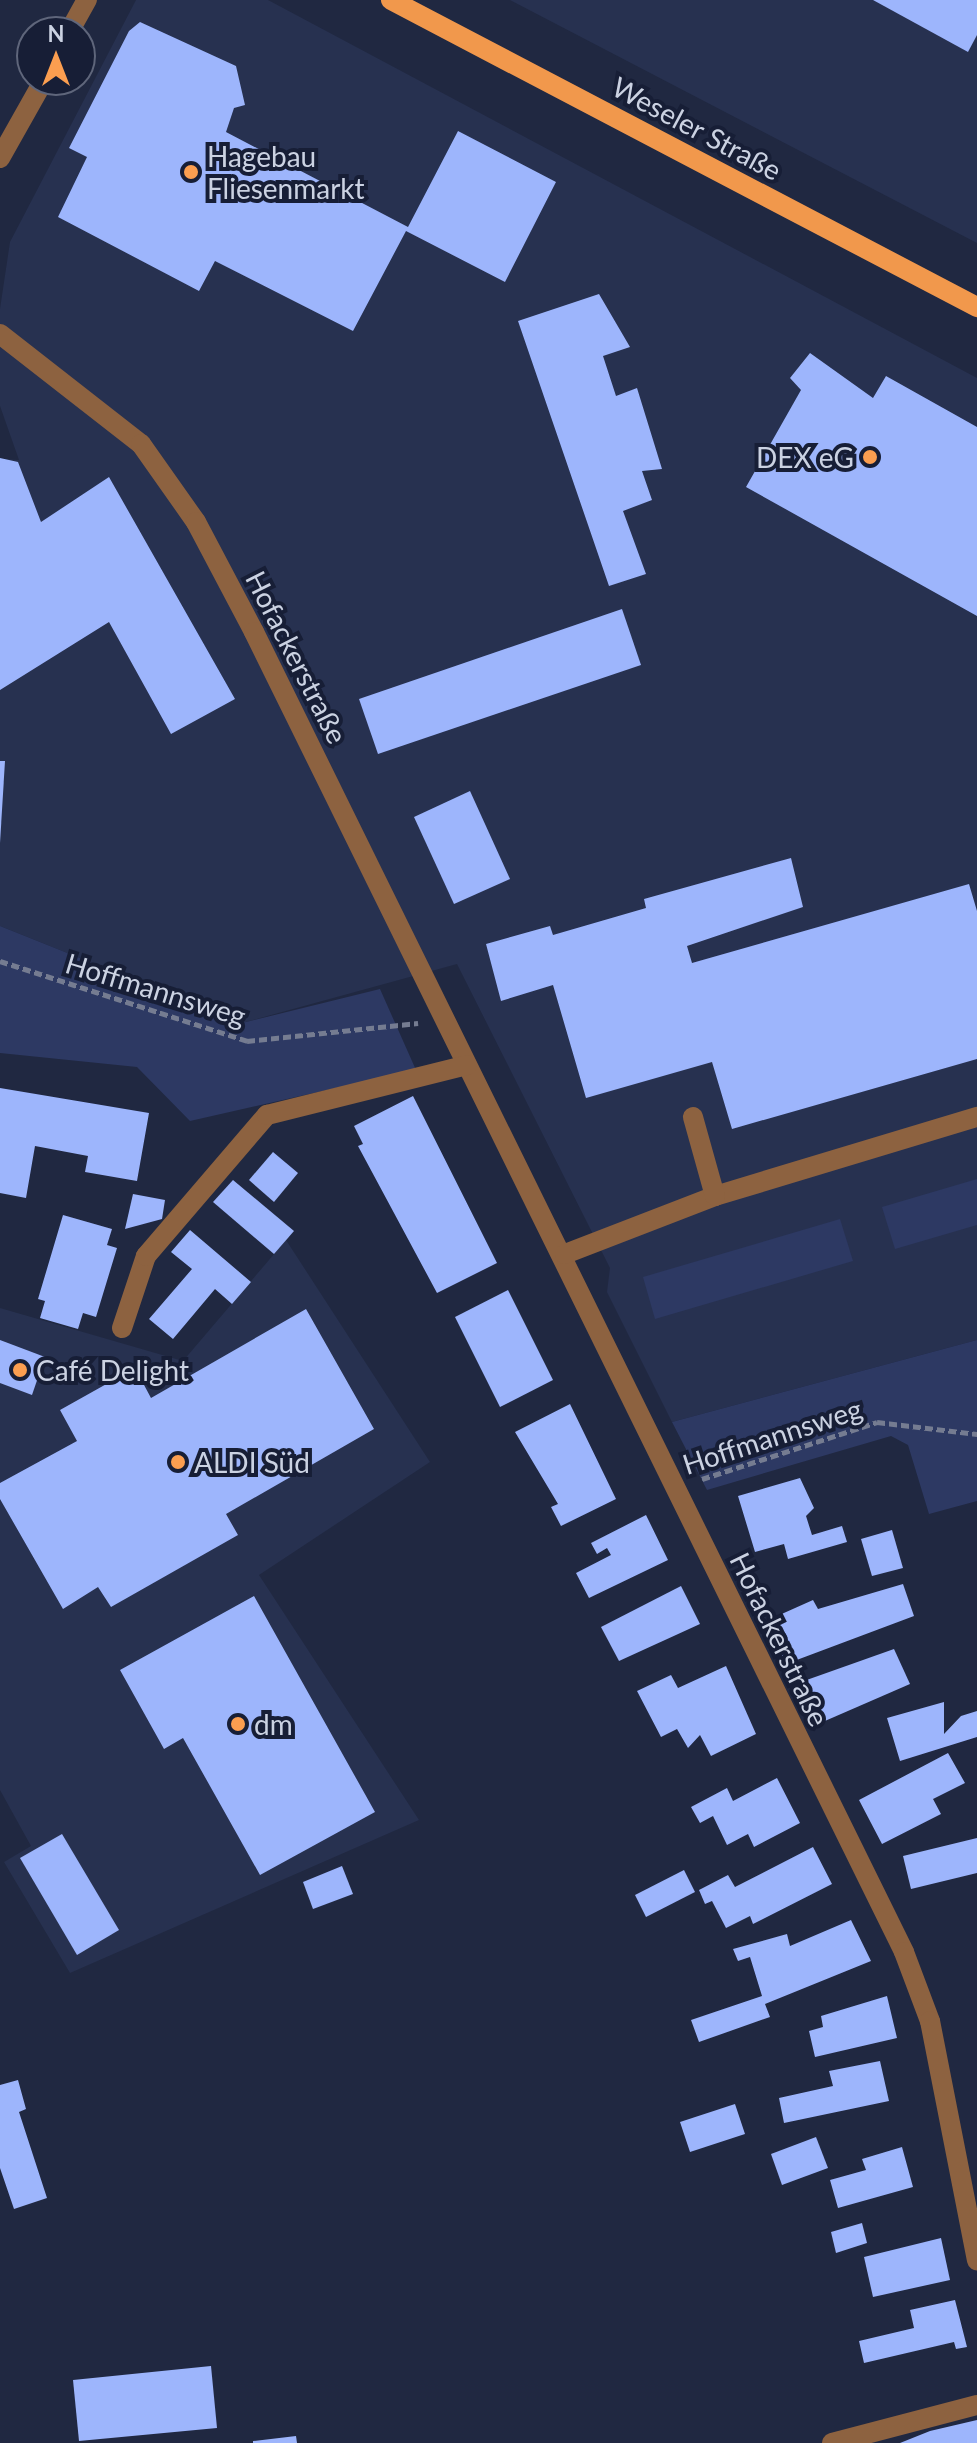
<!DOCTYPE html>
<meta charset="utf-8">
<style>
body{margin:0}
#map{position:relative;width:977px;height:2443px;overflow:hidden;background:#202841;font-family:Lato,sans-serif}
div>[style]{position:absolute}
.built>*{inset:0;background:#273150}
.green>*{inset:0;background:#2d3963}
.building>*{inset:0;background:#9db5fc}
.path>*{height:5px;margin-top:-2.5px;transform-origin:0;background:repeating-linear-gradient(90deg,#757c91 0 8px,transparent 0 12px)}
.minor>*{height:20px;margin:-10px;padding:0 10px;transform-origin:10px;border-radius:10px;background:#8d6240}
.major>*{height:20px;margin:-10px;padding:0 10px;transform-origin:10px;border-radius:10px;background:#f1984c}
.dots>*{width:22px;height:22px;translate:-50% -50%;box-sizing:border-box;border:4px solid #171e36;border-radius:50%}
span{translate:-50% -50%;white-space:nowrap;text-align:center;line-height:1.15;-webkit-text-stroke:8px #171e36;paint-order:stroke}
.street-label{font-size:28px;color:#cbd2e2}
.poi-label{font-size:28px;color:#cbd2e2}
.left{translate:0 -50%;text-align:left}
.right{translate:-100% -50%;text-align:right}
.north{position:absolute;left:16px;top:16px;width:80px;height:80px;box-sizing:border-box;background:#171e36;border:2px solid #5f667b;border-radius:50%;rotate:0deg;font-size:22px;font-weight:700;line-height:32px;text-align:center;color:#cbd2e2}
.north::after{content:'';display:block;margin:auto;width:28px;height:36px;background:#fb9e50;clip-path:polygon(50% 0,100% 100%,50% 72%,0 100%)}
</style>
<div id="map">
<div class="built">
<i style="clip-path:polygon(136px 0,268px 0,977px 378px,977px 1340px,672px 1422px,607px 1292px,610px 1268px,457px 964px,242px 1023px,0 926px,0 459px,19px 460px,0 406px,0 309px,10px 242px)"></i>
<i style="clip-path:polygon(510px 0,977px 0,977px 243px)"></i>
<i style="clip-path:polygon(286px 1240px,430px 1462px,259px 1575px,419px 1820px,70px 1973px,4px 1862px,31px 1846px,0 1790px,0 1308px,183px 1361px)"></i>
</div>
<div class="green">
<i style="clip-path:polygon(0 926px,242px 1023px,380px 989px,416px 1070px,190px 1121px,137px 1067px,0 1053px)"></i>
<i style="clip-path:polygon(977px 1179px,977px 1225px,895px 1249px,882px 1207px)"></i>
<i style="clip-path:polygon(840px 1219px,853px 1261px,655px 1319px,643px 1277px)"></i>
<i style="clip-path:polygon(977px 1340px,977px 1501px,929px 1514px,908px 1445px,891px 1436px,707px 1490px,672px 1422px)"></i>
</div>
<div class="building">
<i style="clip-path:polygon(873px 0,977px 0,977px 35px,968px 52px)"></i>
<i style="clip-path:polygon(140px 22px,236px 66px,245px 105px,234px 108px,226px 132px,408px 227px,458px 131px,556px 182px,505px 282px,406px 231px,353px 331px,215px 261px,199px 291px,58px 217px,87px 157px,69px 148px,129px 31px)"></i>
<i style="clip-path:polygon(599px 294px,630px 347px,603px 356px,616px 396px,637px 388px,662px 469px,642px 471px,652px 500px,623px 511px,646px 574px,609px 586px,518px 321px)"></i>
<i style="clip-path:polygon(810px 353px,873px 398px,886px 376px,977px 427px,977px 616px,746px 487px,801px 390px,790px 378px)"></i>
<i style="clip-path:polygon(0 458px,18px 462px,41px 522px,109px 477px,235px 699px,171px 734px,109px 622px,0 690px)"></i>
<i style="clip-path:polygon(622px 609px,641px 665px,378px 754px,359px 699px)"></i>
<i style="clip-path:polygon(0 761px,5px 761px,0 843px)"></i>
<i style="clip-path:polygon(470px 791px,510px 879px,454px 904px,414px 817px)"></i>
<i style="clip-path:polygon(791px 858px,803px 907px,687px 946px,692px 963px,969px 884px,977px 911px,977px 1059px,732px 1129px,712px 1062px,586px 1098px,553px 985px,501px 1001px,486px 944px,550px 926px,553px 935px,646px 908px,644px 899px)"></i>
<i style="clip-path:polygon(0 1088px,149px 1113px,137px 1181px,85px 1172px,88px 1156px,35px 1146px,26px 1198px,0 1193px)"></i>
<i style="clip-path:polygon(413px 1096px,497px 1263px,437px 1293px,358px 1146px,363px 1144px,354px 1126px)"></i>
<i style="clip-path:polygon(273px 1152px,298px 1173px,274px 1202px,249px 1180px)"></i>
<i style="clip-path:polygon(233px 1180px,294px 1231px,274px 1254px,213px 1202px)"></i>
<i style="clip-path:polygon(133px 1194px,165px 1200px,162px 1219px,125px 1229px)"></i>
<i style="clip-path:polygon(63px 1215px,112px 1229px,107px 1245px,117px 1248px,96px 1317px,83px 1313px,78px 1329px,40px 1318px,45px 1301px,38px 1299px)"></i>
<i style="clip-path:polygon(190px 1230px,251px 1282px,232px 1304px,215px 1289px,173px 1339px,149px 1319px,192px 1269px,171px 1252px)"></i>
<i style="clip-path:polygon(508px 1290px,553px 1380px,500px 1407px,455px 1317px)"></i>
<i style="clip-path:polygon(306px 1309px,374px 1429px,226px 1514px,238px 1535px,111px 1607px,98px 1587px,63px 1609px,0 1499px,0 1483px,77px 1441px,60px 1410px,135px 1368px,151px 1398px)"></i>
<i style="clip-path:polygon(0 1340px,45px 1357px,32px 1395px,0 1383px)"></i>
<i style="clip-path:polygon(570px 1404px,616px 1499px,561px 1526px,551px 1507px,558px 1504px,515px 1432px)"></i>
<i style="clip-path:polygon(800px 1478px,814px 1508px,806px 1516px,812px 1535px,842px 1526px,847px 1542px,788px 1559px,784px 1544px,755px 1552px,738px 1496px)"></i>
<i style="clip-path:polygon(646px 1515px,668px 1560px,589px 1598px,576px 1573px,611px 1555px,607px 1548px,597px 1554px,591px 1543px)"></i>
<i style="clip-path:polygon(892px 1530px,903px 1568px,872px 1576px,861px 1539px)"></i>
<i style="clip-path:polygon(903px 1584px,914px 1616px,786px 1664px,766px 1621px,813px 1600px,818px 1609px)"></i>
<i style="clip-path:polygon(681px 1586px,700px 1624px,619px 1661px,601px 1627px)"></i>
<i style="clip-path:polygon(254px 1596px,375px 1812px,260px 1875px,183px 1738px,164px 1749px,120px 1670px)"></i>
<i style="clip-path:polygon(894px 1649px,910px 1684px,818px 1724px,801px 1682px)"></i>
<i style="clip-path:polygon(726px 1666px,756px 1734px,711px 1756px,700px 1735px,688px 1748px,677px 1729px,661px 1737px,637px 1691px,671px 1675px,678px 1688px)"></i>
<i style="clip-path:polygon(944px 1702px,944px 1734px,961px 1716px,977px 1711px,977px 1737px,900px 1761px,887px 1718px)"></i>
<i style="clip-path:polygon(948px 1753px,965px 1783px,933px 1799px,941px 1814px,882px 1844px,859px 1800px)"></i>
<i style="clip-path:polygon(777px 1778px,800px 1823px,754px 1847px,748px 1834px,727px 1845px,713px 1816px,700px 1823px,691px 1807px,727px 1788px,733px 1801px)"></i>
<i style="clip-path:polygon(62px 1834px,119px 1930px,77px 1955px,20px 1858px)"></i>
<i style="clip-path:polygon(977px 1838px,977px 1873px,911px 1889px,903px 1856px)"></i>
<i style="clip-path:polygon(813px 1847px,832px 1884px,753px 1924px,750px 1916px,726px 1928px,712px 1901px,705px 1904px,699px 1890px,728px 1875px,735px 1887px)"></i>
<i style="clip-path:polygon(342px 1866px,353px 1894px,313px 1909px,303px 1882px)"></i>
<i style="clip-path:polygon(684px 1870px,695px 1892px,646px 1917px,635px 1895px)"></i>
<i style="clip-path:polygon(851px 1920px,871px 1961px,765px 2004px,770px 2017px,699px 2042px,691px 2020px,762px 1996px,750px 1957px,738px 1961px,733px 1949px,787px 1934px,790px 1946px)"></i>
<i style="clip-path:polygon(887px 1996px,897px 2038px,815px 2057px,809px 2031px,823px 2027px,821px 2016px)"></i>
<i style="clip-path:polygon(880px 2061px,889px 2101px,784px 2123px,779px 2098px,833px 2086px,829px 2071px)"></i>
<i style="clip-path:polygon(18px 2080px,26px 2109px,19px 2112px,47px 2198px,14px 2209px,0 2168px,0 2085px)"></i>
<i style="clip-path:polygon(735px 2104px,745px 2134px,690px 2152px,680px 2122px)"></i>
<i style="clip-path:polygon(816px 2137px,828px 2168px,782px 2185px,771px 2154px)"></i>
<i style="clip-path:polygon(902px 2147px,913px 2187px,838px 2208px,830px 2180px,866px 2170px,862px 2159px)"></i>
<i style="clip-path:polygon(862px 2223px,867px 2243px,836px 2253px,831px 2232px)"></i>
<i style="clip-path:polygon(941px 2238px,950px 2280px,873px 2297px,864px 2257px)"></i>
<i style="clip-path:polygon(955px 2300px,967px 2347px,956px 2349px,954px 2342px,864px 2363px,859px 2341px,914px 2328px,910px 2310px)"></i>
<i style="clip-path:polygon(211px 2366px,217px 2428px,79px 2441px,73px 2380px)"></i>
<i style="clip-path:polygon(977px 2420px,977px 2443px,900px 2443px,930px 2431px)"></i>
<i style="clip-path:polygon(296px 2436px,297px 2443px,253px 2443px,253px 2441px)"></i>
</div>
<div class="path">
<i style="left:0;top:961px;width:260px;rotate:17.9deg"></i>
<i style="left:247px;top:1041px;width:172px;rotate:-6deg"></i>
<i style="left:702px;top:1479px;width:184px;rotate:-18deg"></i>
<i style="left:877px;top:1422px;width:101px;rotate:6.8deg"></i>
</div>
<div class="minor">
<i style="left:69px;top:32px;width:37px;rotate:-61deg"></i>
<i style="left:0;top:158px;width:90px;rotate:-60.6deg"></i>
<i style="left:0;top:334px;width:179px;rotate:38deg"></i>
<i style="left:141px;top:444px;width:95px;rotate:54.8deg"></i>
<i style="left:196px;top:522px;width:124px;rotate:62.2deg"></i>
<i style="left:254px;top:632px;width:1471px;rotate:63.78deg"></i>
<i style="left:904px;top:1952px;width:74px;rotate:69.4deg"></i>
<i style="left:930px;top:2021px;width:244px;rotate:78.9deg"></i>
<i style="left:715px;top:1196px;width:274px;rotate:-16.8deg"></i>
<i style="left:565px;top:1254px;width:161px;rotate:-21.1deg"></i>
<i style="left:715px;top:1196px;width:82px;rotate:-105.6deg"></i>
<i style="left:122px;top:1328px;width:76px;rotate:-71.6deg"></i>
<i style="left:146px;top:1256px;width:186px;rotate:-49.4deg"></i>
<i style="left:267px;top:1115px;width:206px;rotate:-14deg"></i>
<i style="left:832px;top:2443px;width:150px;rotate:-14.7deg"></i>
</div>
<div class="major">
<i style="left:391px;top:0;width:662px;rotate:27.65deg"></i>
</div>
<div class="dots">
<i style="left:191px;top:172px;background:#fb9e50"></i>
<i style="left:870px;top:457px;background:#fb9e50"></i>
<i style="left:20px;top:1370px;background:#fb9e50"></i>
<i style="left:178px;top:1462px;background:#fb9e50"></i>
<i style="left:238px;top:1724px;background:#fb9e50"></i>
</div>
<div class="street-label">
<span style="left:697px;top:128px;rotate:28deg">Weseler Straße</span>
<span style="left:297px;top:657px;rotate:63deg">Hofackerstraße</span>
<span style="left:156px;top:989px;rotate:17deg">Hoffmannsweg</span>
<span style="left:772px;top:1436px;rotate:-18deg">Hoffmannsweg</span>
<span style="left:780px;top:1639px;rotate:64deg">Hofackerstraße</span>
</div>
<div class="poi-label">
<span class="left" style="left:207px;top:172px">Hagebau<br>Fliesenmarkt</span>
<span class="right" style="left:854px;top:457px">DEX eG</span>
<span class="left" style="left:36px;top:1370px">Café Delight</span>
<span class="left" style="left:194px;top:1462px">ALDI Süd</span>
<span class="left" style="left:254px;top:1724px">dm</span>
</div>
<div class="north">N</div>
</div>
